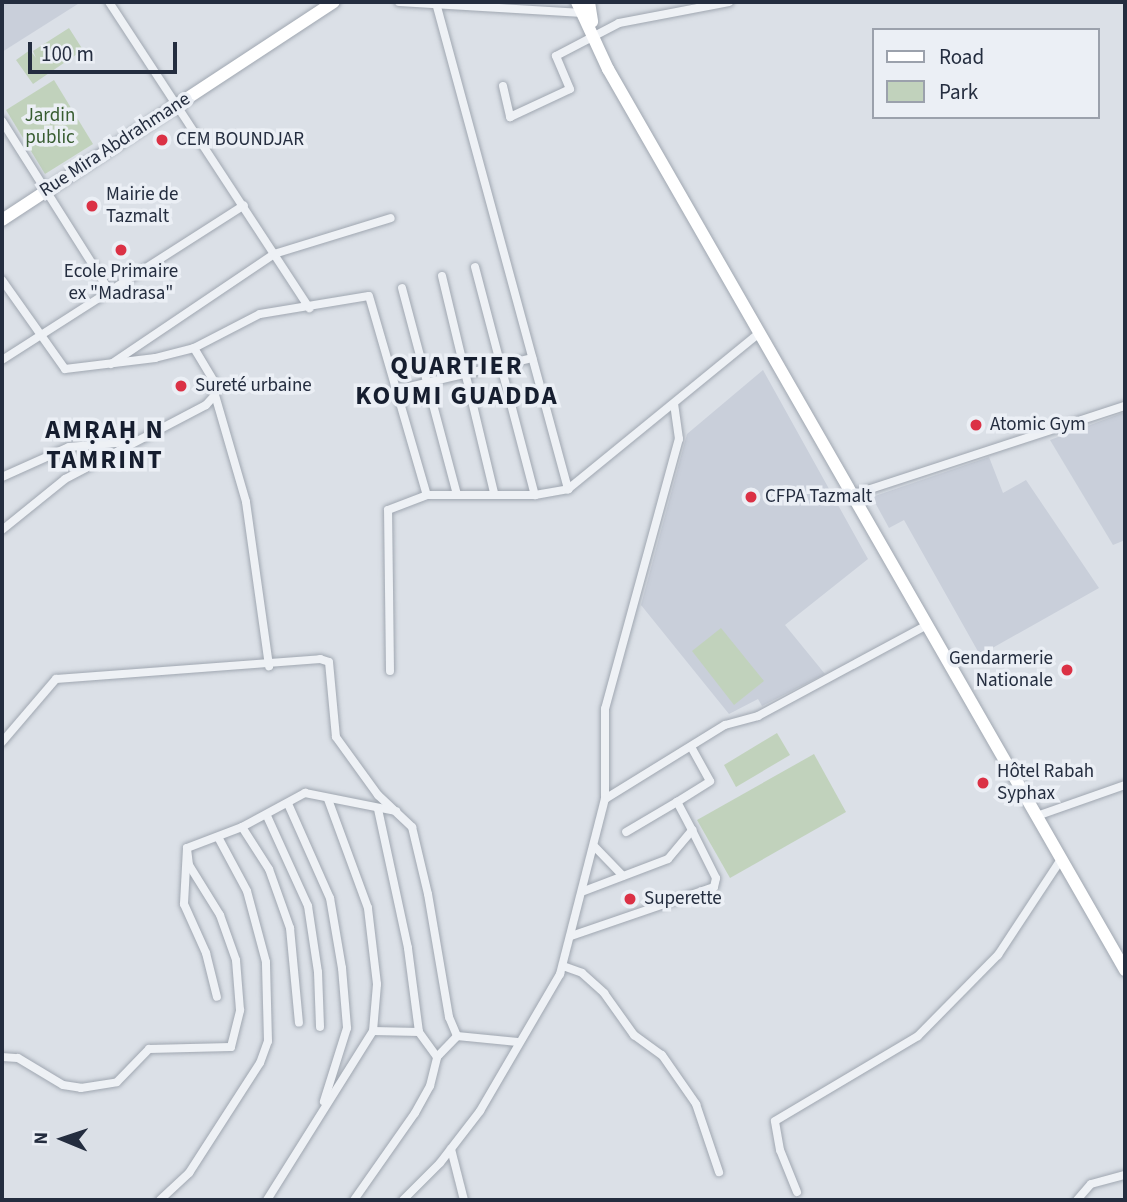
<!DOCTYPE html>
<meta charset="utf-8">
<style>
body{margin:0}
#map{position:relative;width:1127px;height:1202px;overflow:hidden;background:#dbe0e7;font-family:"Source Sans 3",sans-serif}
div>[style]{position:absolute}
.built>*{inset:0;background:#c9cfda}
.green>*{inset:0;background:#c1d2bc}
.roads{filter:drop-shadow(0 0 2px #a0a7b1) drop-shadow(0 0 2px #a0a7b1)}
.minor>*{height:8px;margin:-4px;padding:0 4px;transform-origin:4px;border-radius:4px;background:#eef1f5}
.secondary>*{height:12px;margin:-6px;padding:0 6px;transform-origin:6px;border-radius:6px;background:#fff}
.primary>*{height:12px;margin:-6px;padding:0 6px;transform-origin:6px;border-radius:6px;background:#fff}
.dots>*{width:19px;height:19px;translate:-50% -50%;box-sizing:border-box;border:4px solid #ebeff5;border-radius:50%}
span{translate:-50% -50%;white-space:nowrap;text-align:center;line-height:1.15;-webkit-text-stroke:7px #ebeff5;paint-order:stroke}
.park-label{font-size:19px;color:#375c30}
.poi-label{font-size:19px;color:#242d3f}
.left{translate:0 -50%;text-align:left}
.right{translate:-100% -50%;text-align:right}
.street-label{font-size:19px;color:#242d3f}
.district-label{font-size:26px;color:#161e2f;font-weight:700;letter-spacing:2px}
.frame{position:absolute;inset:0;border:4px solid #242d3f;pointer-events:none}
.legend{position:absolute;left:872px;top:28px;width:228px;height:91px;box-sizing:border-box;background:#ebeff5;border:2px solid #9ba1ac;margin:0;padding:9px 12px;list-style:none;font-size:21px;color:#242d3f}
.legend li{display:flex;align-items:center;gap:14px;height:35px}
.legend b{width:35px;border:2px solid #9ba1ac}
.north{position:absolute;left:28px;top:1104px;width:70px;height:70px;-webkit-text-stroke:5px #ebeff5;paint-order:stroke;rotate:272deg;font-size:19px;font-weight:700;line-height:28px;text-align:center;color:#242d3f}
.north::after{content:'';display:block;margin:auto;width:24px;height:32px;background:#242d3f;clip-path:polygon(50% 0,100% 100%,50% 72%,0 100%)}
.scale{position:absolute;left:28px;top:42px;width:149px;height:32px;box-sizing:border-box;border:4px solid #242d3f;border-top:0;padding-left:9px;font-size:21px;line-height:24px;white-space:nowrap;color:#242d3f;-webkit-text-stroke:5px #ebeff5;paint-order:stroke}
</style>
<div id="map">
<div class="built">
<i style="clip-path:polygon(2px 2px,81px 2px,2px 52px)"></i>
<i style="clip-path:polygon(763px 370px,868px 559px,785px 625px,825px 674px,762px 706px,758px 699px,729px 714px,641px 605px,687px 434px)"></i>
<i style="clip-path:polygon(1125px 412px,1125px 540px,1113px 545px,1050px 440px)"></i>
<i style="clip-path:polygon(989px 457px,1003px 493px,1026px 480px,1099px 588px,980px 655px,904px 520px,889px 528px,872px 497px)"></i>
</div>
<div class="green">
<i style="clip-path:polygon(69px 28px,83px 50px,33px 84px,16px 60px,30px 50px,36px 58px,33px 51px)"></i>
<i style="clip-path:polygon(54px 80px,93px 144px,45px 174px,6px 110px)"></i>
<i style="clip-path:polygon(721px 628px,764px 681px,734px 705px,692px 651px)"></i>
<i style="clip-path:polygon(777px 733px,790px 755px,736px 787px,724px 765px)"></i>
<i style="clip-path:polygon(814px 754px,846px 812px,730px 878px,697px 820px)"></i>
</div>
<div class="roads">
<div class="minor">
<i style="left:109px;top:2px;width:366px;rotate:56.8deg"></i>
<i style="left:399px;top:2px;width:184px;rotate:3.4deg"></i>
<i style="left:436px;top:3px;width:504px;rotate:74.8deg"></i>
<i style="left:503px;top:86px;width:32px;rotate:77deg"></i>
<i style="left:510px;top:117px;width:66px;rotate:-25deg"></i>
<i style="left:570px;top:89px;width:36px;rotate:-113deg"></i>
<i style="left:556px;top:56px;width:71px;rotate:-27.6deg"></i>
<i style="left:619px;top:23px;width:112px;rotate:-10.8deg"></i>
<i style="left:2px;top:121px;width:200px;rotate:57.7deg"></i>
<i style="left:475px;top:267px;width:236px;rotate:75.3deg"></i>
<i style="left:442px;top:276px;width:222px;rotate:76.5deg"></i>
<i style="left:2px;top:280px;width:109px;rotate:54.7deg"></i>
<i style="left:65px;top:369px;width:91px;rotate:-7deg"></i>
<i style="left:155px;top:358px;width:40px;rotate:-14.4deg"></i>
<i style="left:194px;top:348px;width:74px;rotate:-27.3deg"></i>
<i style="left:260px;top:314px;width:110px;rotate:-9.4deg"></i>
<i style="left:369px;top:296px;width:207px;rotate:73.8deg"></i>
<i style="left:402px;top:288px;width:213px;rotate:75.1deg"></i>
<i style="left:2px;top:360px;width:287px;rotate:-32.6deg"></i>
<i style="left:111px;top:364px;width:197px;rotate:-34deg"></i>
<i style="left:274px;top:254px;width:122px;rotate:-17.1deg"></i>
<i style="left:396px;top:390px;width:140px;rotate:-13.2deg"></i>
<i style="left:215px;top:395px;width:111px;rotate:73.8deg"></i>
<i style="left:246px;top:502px;width:166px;rotate:82deg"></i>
<i style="left:2px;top:477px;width:73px;rotate:-24.1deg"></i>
<i style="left:69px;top:447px;width:59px;rotate:-4.8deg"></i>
<i style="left:852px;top:495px;width:287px;rotate:-18.1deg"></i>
<i style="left:2px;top:530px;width:81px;rotate:-39deg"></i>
<i style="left:65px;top:479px;width:159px;rotate:-27.7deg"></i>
<i style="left:206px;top:405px;width:13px;rotate:-48deg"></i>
<i style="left:215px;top:395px;width:12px;rotate:-90deg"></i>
<i style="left:215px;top:383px;width:41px;rotate:-121deg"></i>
<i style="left:390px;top:671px;width:161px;rotate:-90.7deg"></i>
<i style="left:388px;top:510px;width:42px;rotate:-21deg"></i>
<i style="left:427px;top:495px;width:108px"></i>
<i style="left:535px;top:495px;width:34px;rotate:-10deg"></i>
<i style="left:568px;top:489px;width:245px;rotate:-39.2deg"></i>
<i style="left:2px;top:742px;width:83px;rotate:-49.4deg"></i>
<i style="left:56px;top:679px;width:265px;rotate:-4.3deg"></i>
<i style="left:320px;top:659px;width:9px;rotate:18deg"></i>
<i style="left:329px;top:662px;width:75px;rotate:84.7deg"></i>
<i style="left:336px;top:737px;width:72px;rotate:54.1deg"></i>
<i style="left:378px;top:795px;width:47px;rotate:43.3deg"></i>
<i style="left:412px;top:827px;width:69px;rotate:76.6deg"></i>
<i style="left:428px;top:894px;width:125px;rotate:80.3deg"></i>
<i style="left:449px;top:1017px;width:21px;rotate:67deg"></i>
<i style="left:605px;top:799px;width:90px;rotate:-90deg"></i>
<i style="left:605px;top:709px;width:280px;rotate:-74.7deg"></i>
<i style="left:679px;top:439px;width:34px;rotate:-98deg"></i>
<i style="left:677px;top:802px;width:39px;rotate:-32deg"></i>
<i style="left:710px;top:781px;width:39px;rotate:-119deg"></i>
<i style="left:289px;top:806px;width:101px;rotate:66deg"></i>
<i style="left:330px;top:898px;width:71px;rotate:80.3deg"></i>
<i style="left:342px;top:968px;width:60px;rotate:85.2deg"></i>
<i style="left:347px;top:1028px;width:77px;rotate:107.5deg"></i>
<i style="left:267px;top:816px;width:99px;rotate:65.5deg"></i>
<i style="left:308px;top:906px;width:67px;rotate:81.4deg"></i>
<i style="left:318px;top:972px;width:55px;rotate:87.9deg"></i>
<i style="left:1037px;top:816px;width:93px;rotate:-19.4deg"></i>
<i style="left:242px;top:827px;width:50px;rotate:57.3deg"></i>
<i style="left:269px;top:869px;width:63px;rotate:70.4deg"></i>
<i style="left:290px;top:928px;width:95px;rotate:84.6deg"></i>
<i style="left:595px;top:847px;width:40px;rotate:46deg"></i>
<i style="left:187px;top:848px;width:59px;rotate:-20.9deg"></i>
<i style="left:242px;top:827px;width:72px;rotate:-28.4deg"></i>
<i style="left:305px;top:793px;width:93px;rotate:11.2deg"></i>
<i style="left:584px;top:891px;width:90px;rotate:-20.9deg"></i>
<i style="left:668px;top:859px;width:38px;rotate:-50deg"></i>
<i style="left:692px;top:830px;width:32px;rotate:-118deg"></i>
<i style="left:677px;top:802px;width:59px;rotate:149.5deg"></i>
<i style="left:571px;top:936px;width:151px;rotate:-18.9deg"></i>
<i style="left:714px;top:887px;width:9px;rotate:-77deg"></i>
<i style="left:716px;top:878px;width:54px;rotate:-116.6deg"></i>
<i style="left:563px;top:966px;width:20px;rotate:20deg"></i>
<i style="left:582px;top:973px;width:30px;rotate:42deg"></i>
<i style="left:604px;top:993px;width:52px;rotate:54.5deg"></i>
<i style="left:634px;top:1035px;width:34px;rotate:36deg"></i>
<i style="left:662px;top:1055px;width:60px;rotate:55.2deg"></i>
<i style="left:696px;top:1104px;width:72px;rotate:71.3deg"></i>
<i style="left:373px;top:1031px;width:46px;rotate:1.2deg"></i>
<i style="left:457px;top:1036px;width:61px;rotate:5.6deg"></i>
<i style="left:2px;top:1057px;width:16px;rotate:4deg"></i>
<i style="left:18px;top:1058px;width:52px;rotate:31deg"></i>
<i style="left:63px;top:1085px;width:18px;rotate:9deg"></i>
<i style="left:81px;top:1088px;width:36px;rotate:-9deg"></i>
<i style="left:117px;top:1082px;width:46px;rotate:-45.9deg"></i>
<i style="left:149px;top:1049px;width:82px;rotate:-1.4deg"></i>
<i style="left:231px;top:1047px;width:38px;rotate:-76deg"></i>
<i style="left:240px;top:1010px;width:50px;rotate:-94.6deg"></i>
<i style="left:236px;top:960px;width:48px;rotate:-109.6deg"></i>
<i style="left:220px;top:915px;width:59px;rotate:-121.8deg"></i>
<i style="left:189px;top:865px;width:17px;rotate:-97deg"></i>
<i style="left:187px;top:848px;width:56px;rotate:93.1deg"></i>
<i style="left:184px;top:904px;width:54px;rotate:65.8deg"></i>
<i style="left:206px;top:953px;width:45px;rotate:76deg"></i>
<i style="left:437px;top:1057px;width:29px;rotate:-46deg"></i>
<i style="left:451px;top:1149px;width:53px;rotate:75.7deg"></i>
<i style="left:797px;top:1192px;width:45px;rotate:-112deg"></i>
<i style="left:780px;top:1150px;width:29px;rotate:-100deg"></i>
<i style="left:775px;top:1121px;width:166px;rotate:-30.7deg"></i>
<i style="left:918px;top:1036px;width:114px;rotate:-45.4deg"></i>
<i style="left:998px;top:955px;width:116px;rotate:-56.6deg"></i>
<i style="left:160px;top:1200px;width:40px;rotate:-43deg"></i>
<i style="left:189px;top:1173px;width:131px;rotate:-57.2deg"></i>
<i style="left:260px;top:1063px;width:23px;rotate:-70deg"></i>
<i style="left:268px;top:1041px;width:79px;rotate:-91.5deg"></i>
<i style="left:266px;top:962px;width:73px;rotate:-105deg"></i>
<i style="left:247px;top:891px;width:61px;rotate:-118.2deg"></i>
<i style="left:267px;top:1200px;width:199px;rotate:-57.9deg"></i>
<i style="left:373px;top:1031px;width:47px;rotate:-85.1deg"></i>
<i style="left:377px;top:984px;width:77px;rotate:-96.8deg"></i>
<i style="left:368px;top:908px;width:116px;rotate:-110.2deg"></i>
<i style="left:354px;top:1200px;width:106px;rotate:-55deg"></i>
<i style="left:415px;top:1113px;width:31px;rotate:-61deg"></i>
<i style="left:430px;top:1086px;width:30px;rotate:-76deg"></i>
<i style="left:437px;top:1057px;width:31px;rotate:-126deg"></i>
<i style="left:419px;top:1032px;width:85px;rotate:-97.5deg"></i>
<i style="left:408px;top:948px;width:142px;rotate:-102.2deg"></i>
<i style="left:403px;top:1200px;width:52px;rotate:-45deg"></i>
<i style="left:440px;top:1163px;width:66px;rotate:-52.4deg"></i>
<i style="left:480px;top:1111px;width:159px;rotate:-59.7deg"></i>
<i style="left:560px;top:974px;width:181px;rotate:-75.6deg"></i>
<i style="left:605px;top:799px;width:141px;rotate:-31.7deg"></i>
<i style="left:725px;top:725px;width:34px;rotate:-15deg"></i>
<i style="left:758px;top:716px;width:192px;rotate:-28.3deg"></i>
<i style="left:1077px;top:1200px;width:21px;rotate:-49deg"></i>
<i style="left:1091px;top:1184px;width:35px;rotate:-15deg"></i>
</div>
<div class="secondary">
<i style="left:2px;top:220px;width:397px;rotate:-33.3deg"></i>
</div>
<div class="primary">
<i style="left:577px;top:2px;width:74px;rotate:65.2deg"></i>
<i style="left:608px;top:69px;width:1039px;rotate:60.15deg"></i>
<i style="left:589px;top:2px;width:20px;rotate:81deg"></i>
</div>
</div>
<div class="dots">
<i style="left:162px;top:140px;background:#db3145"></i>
<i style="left:92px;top:206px;background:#db3145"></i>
<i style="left:121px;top:250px;background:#db3145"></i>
<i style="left:181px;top:386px;background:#db3145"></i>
<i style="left:976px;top:425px;background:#db3145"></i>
<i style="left:751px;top:497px;background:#db3145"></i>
<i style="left:1067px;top:670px;background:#db3145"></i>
<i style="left:983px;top:783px;background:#db3145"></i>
<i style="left:630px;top:899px;background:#db3145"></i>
</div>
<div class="park-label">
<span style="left:50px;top:127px">Jardin<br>public</span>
</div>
<div class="poi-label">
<span class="left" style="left:176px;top:140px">CEM BOUNDJAR</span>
<span class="left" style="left:106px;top:206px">Mairie de<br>Tazmalt</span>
<span style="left:121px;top:283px">Ecole Primaire<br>ex "Madrasa"</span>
<span class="left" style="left:195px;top:386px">Sureté urbaine</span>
<span class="left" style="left:990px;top:425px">Atomic Gym</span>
<span class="left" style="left:765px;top:497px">CFPA Tazmalt</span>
<span class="right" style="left:1053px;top:670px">Gendarmerie<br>Nationale</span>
<span class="left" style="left:997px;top:783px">Hôtel Rabah<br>Syphax</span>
<span class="left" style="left:644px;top:899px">Superette</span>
</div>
<div class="street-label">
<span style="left:115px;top:145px;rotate:-33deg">Rue Mira Abdrahmane</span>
</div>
<div class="district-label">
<span style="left:457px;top:381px">QUARTIER<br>KOUMI GUADDA</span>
<span style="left:105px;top:445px">AMṚAḤ N<br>TAMRINT</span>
</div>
<div class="frame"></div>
<ul class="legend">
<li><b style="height:9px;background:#fff"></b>Road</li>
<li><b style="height:19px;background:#c1d2bc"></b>Park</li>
</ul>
<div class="north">N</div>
<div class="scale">100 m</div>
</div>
